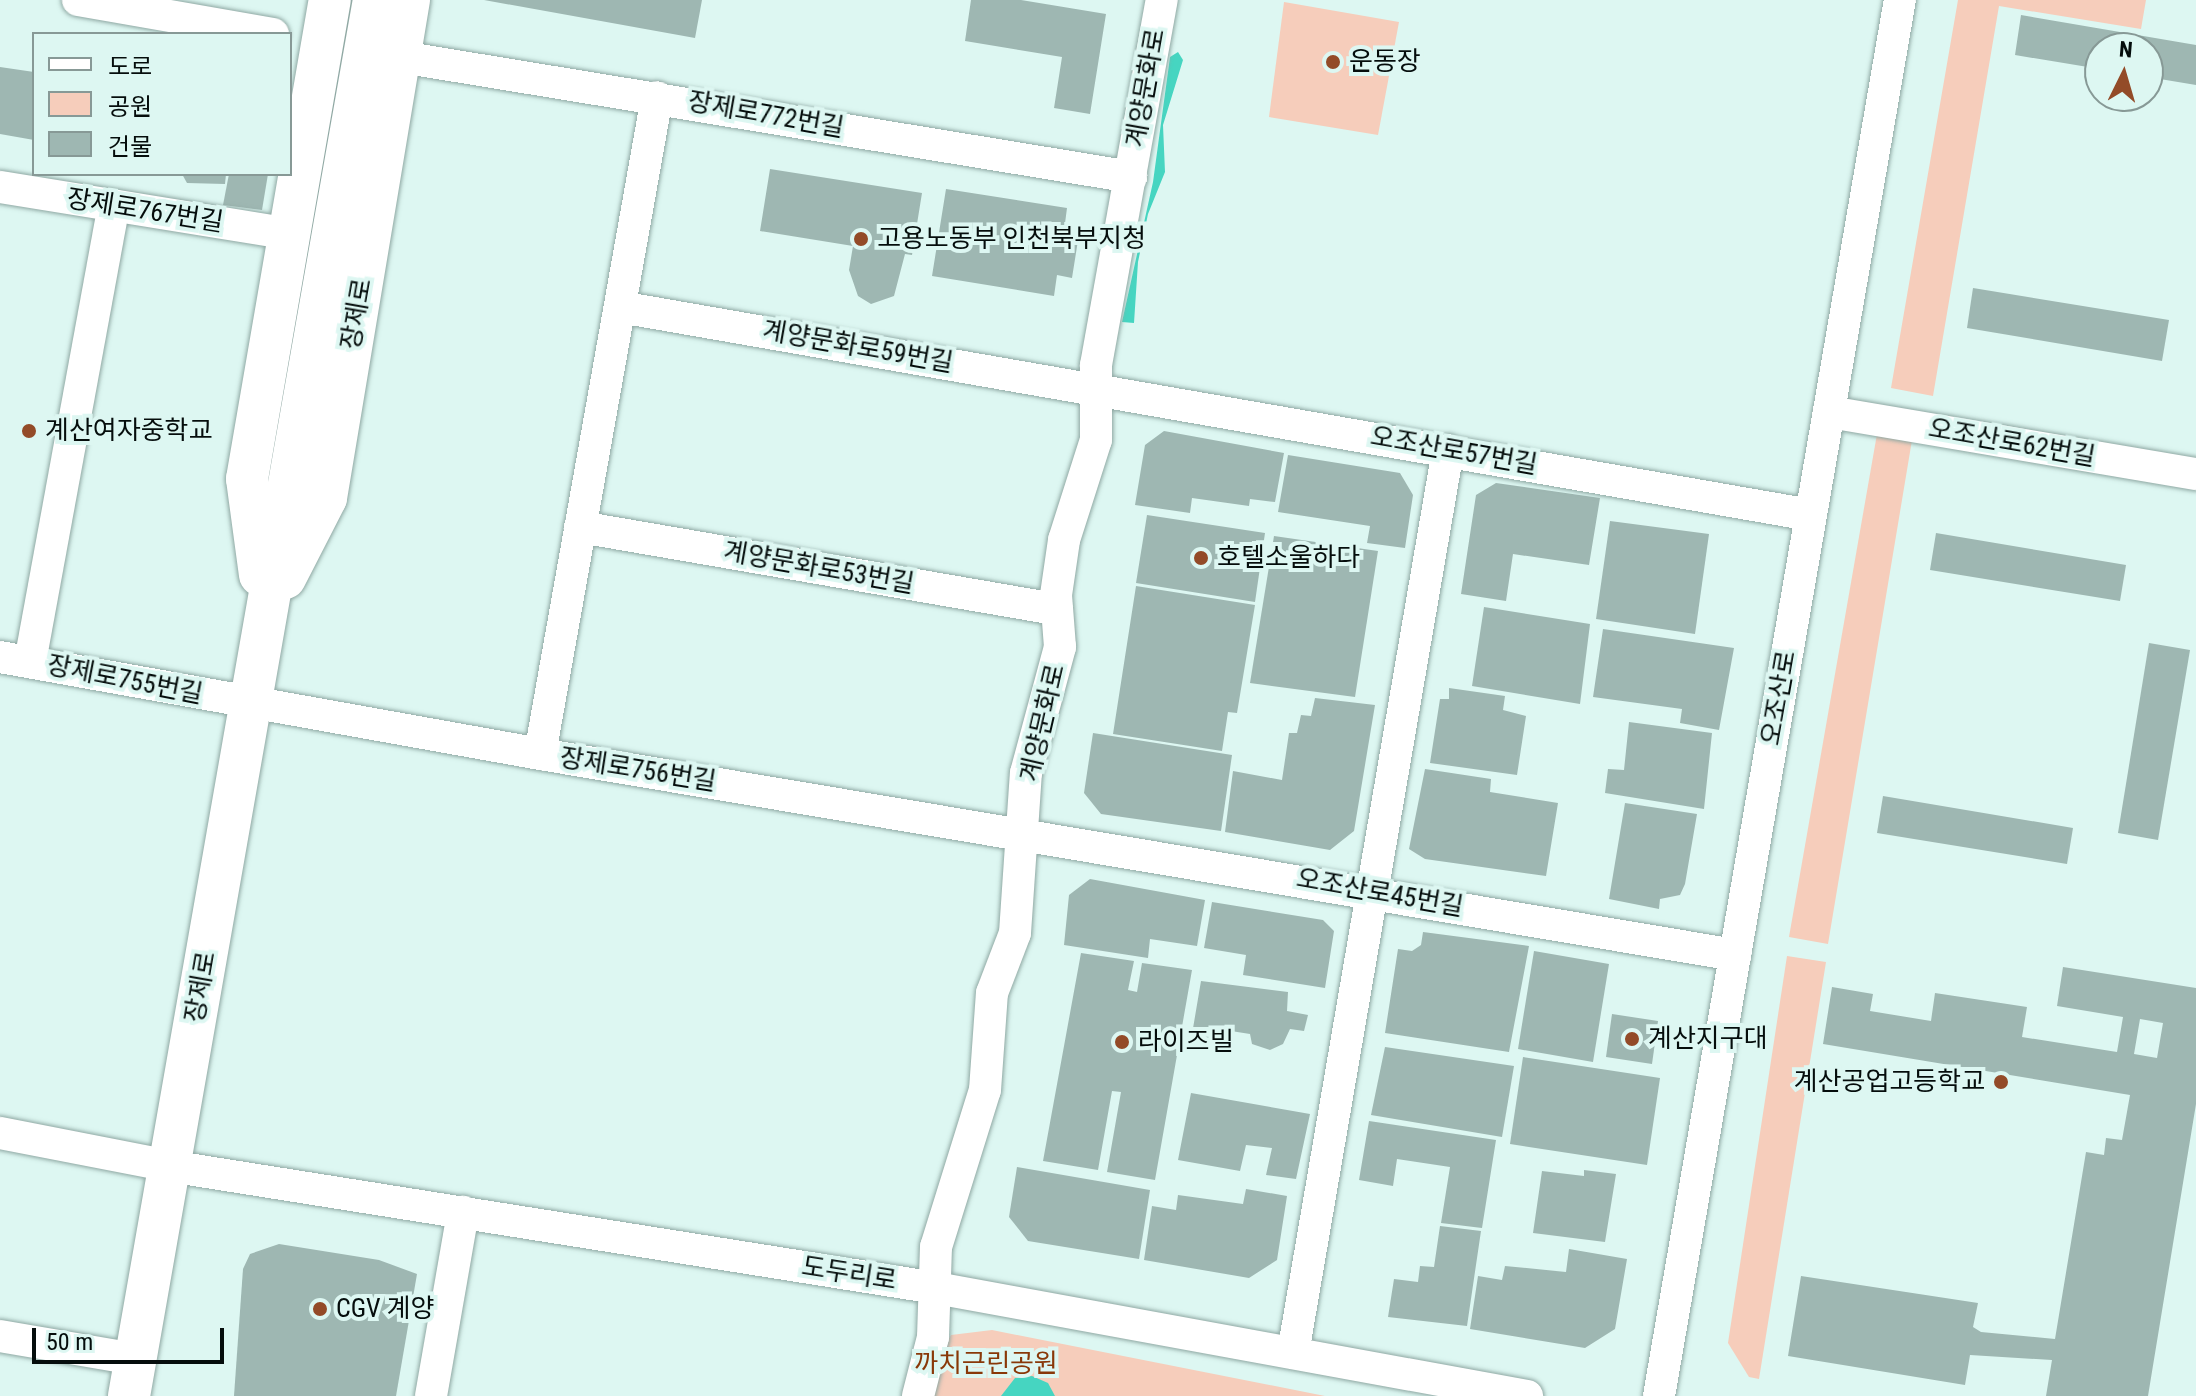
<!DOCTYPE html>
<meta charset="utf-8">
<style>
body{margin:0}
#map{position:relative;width:2196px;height:1396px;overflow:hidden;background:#ddf7f2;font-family:"Roboto Condensed","Noto Sans KR",sans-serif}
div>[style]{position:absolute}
.green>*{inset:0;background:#f6cdbb}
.water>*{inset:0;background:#46d5c1}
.building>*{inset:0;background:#9eb7b2}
.roads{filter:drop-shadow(0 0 2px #8fa8a3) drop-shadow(0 0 2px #8fa8a3)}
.minor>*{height:32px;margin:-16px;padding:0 16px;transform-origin:16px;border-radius:16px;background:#fff}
.major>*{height:42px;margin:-21px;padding:0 21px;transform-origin:21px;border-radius:21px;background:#fff}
.dots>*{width:22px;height:22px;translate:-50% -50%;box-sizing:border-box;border:4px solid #ddf7f2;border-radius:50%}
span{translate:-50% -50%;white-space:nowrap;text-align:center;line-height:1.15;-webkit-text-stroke:8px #ddf7f2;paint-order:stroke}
.poi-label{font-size:26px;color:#050d0c}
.left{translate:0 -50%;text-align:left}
.right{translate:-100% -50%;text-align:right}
.street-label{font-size:26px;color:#050d0c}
.park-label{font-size:26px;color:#893808}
.legend{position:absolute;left:32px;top:32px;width:260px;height:144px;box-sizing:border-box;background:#ddf7f2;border:2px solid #879996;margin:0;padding:10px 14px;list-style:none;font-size:24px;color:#050d0c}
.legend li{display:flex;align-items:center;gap:16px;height:40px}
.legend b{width:40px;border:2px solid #879996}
.north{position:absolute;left:2084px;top:32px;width:80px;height:80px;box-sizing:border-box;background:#ddf7f2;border:2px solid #879996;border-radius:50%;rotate:5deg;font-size:22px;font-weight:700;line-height:32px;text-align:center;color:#050d0c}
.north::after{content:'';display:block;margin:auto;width:28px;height:36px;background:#934b28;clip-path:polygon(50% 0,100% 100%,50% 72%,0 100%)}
.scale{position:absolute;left:32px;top:1328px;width:192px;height:36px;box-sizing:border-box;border:4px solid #050d0c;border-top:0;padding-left:10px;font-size:24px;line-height:28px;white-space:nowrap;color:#050d0c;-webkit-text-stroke:6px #ddf7f2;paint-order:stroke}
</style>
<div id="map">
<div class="green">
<i style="clip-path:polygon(1958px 0,2146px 0,2141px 29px,1999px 6px,1933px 396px,1891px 388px)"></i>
<i style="clip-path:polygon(1284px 2px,1399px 22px,1378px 135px,1269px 117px)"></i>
<i style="clip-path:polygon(1877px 434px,1912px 440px,1828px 944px,1789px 937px)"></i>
<i style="clip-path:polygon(1787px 956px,1826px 962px,1759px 1379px,1749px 1377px,1728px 1343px)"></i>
<i style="clip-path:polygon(992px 1330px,1325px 1396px,933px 1396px,936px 1359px,951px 1335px)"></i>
</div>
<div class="water">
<i style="clip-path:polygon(1178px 52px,1183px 60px,1163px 125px,1165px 172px,1148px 214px,1138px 262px,1134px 323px,1122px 322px,1153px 182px,1170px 57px)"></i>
<i style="clip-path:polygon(1032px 1376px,1048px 1383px,1055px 1396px,1001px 1396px,1015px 1378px)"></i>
</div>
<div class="building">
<i style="clip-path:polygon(484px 0,702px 0,695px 38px)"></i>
<i style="clip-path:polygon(971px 0,1021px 0,1106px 14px,1090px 114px,1054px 108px,1062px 57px,965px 41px)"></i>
<i style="clip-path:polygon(2021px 15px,2196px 45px,2196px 85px,2148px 77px,2148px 48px,2100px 48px,2100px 69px,2015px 55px)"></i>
<i style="clip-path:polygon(0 67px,34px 72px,34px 140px,0 134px)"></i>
<i style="clip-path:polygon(770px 169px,922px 193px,912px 255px,905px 254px,894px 296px,871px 304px,858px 296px,849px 270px,853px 246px,760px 231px)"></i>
<i style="clip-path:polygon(182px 174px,226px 174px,225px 184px,187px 183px)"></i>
<i style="clip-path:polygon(229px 174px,268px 174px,262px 210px,223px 205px)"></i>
<i style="clip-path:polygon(946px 189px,1067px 208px,1064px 231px,1079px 234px,1072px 278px,1057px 275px,1054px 296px,932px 276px)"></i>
<i style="clip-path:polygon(1973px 288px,2169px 320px,2162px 361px,1967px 328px)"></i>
<i style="clip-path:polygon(1164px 431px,1284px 453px,1275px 502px,1250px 499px,1249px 506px,1192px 498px,1190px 513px,1135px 505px,1145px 445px)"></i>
<i style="clip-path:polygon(1288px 455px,1400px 473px,1413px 495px,1405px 548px,1367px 543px,1370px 526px,1278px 512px)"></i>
<i style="clip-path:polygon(1496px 483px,1600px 498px,1589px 565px,1513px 554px,1506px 601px,1461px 594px,1476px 495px)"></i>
<i style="clip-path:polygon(1147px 515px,1265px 533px,1255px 602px,1136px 583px)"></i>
<i style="clip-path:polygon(1610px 521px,1709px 534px,1695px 634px,1596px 619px)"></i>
<i style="clip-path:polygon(1936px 533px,2126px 565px,2120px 601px,1930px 570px)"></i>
<i style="clip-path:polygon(1274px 536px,1378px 551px,1355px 697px,1250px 683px)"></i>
<i style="clip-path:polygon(1136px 586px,1255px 605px,1237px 713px,1228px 712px,1222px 751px,1113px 734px)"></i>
<i style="clip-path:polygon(1484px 607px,1590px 624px,1580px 704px,1472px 686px)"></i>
<i style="clip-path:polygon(1603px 629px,1734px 648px,1719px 730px,1680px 723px,1682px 709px,1593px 697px)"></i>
<i style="clip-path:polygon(2149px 643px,2190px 650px,2158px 840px,2118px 833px)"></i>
<i style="clip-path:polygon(1449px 688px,1505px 696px,1503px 710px,1526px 716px,1517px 775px,1430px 763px,1440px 699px,1449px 699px)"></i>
<i style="clip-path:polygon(1315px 698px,1375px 705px,1354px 831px,1330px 850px,1225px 832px,1233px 771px,1282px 780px,1289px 733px,1297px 733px,1301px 715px,1311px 716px)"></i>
<i style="clip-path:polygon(1629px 722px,1712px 733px,1704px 809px,1605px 793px,1608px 769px,1624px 770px)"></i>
<i style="clip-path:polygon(1093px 733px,1232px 755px,1221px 831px,1101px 814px,1084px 793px)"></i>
<i style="clip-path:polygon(1425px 769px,1491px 779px,1490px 792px,1558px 803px,1546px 876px,1425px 859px,1409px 849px)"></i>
<i style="clip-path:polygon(1883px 796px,2073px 828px,2067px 864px,1877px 833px)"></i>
<i style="clip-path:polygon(1625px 803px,1697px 814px,1685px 884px,1680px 895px,1660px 899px,1659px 909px,1609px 899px)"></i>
<i style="clip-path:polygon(1090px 879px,1205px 900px,1197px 946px,1150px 939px,1148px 958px,1064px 945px,1069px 895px)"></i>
<i style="clip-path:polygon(1212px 902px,1323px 920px,1334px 931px,1325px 988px,1243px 975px,1246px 955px,1204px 948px)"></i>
<i style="clip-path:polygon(1423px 932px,1529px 946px,1509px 1052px,1385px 1033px,1398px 949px,1412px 951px,1421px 945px)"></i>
<i style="clip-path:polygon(1534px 951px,1609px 964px,1593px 1062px,1518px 1049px)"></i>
<i style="clip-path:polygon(1081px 953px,1134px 961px,1128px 990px,1137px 992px,1142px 963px,1192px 970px,1155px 1180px,1107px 1172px,1121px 1092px,1112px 1091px,1098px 1170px,1043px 1161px)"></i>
<i style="clip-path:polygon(evenodd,2063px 967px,2196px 988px,2196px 1104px,2148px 1396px,2046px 1396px,2052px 1360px,1970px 1355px,1965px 1385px,1788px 1356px,1801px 1276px,1978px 1303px,1973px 1327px,1981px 1332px,2055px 1339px,2086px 1152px,2104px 1155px,2106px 1138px,2122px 1140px,2130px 1095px,1823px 1044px,1832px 987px,1873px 994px,1870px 1011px,1931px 1021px,1935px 993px,2027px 1007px,2022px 1037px,2117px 1052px,2123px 1017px,2057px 1006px,2063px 967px,2140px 1019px,2163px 1023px,2157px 1058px,2134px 1054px,2140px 1019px)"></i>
<i style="clip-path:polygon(1201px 981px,1288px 992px,1287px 1011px,1308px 1015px,1304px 1031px,1290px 1029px,1283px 1044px,1270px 1050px,1252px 1044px,1250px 1034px,1231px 1031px,1228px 1054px,1190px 1046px)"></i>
<i style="clip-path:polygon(1612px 1014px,1658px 1021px,1652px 1064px,1606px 1057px)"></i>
<i style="clip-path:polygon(1385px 1047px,1514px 1066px,1502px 1137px,1371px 1115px)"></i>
<i style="clip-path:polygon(1523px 1057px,1660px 1078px,1647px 1165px,1510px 1144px)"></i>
<i style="clip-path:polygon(1191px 1093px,1310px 1114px,1296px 1179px,1266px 1175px,1272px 1148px,1246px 1145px,1240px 1171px,1178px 1160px)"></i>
<i style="clip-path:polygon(1369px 1121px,1496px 1140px,1482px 1228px,1441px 1223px,1450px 1167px,1397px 1159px,1393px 1186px,1359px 1180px)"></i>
<i style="clip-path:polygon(1017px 1167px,1150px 1190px,1139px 1259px,1028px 1241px,1009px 1217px)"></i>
<i style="clip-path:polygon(1584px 1170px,1616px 1174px,1605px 1242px,1533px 1233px,1542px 1171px,1584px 1176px)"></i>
<i style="clip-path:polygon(1246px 1189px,1287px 1196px,1277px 1260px,1249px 1278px,1144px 1260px,1152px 1206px,1176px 1210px,1178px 1195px,1243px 1204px)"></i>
<i style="clip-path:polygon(1440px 1226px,1481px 1231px,1467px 1326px,1388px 1317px,1394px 1279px,1418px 1282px,1420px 1266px,1434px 1267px)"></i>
<i style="clip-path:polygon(279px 1244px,379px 1260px,417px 1274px,396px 1396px,234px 1396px,243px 1269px,250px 1254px)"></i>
<i style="clip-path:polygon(1569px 1249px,1627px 1259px,1615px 1329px,1585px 1348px,1470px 1329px,1478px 1276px,1502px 1280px,1505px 1266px,1566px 1272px)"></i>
</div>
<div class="roads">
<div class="minor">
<i style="left:78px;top:0;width:198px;rotate:9.9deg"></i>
<i style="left:401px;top:57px;width:740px;rotate:9.33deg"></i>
<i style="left:0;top:187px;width:294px;rotate:9.2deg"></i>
<i style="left:620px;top:307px;width:1209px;rotate:9.91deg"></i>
<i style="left:1829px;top:412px;width:372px;rotate:9.6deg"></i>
<i style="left:580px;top:527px;width:484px;rotate:9.8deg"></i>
<i style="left:0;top:657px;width:549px;rotate:10.18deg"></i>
<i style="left:540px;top:754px;width:1212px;rotate:9.55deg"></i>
<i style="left:30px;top:662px;width:464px;rotate:-79.6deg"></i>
<i style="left:540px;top:754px;width:667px;rotate:-79.9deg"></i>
<i style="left:0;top:1133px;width:172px;rotate:11deg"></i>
<i style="left:169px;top:1166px;width:777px;rotate:9.04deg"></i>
<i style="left:936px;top:1288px;width:601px;rotate:10.36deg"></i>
<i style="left:0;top:1336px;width:137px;rotate:9.7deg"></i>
<i style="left:1293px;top:1353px;width:916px;rotate:-80.26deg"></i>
<i style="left:431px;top:1396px;width:187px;rotate:-80.1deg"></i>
<i style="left:918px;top:1396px;width:61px;rotate:-75.7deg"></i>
<i style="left:933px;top:1337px;width:90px;rotate:-88.1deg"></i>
<i style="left:936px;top:1247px;width:164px;rotate:-72.7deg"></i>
<i style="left:985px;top:1090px;width:97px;rotate:-85.9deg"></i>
<i style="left:992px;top:993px;width:64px;rotate:-69deg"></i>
<i style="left:1015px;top:933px;width:160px;rotate:-86.1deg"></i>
<i style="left:1026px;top:773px;width:131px;rotate:-74.9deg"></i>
<i style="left:1060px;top:647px;width:52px;rotate:-94.4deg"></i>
<i style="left:1056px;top:595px;width:56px;rotate:-81.7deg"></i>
<i style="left:1064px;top:540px;width:105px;rotate:-72.3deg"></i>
<i style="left:1096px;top:440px;width:75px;rotate:-90deg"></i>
<i style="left:1096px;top:365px;width:371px;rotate:-79.8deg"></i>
<i style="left:1659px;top:1396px;width:1417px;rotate:-80.21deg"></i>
</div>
<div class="major">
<i style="left:260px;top:575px;width:97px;rotate:-97.7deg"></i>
<i style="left:247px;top:479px;width:486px;rotate:-80.2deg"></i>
<i style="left:285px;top:578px;width:90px;rotate:-62.9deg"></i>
<i style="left:326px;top:498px;width:505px;rotate:-80.54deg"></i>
<i style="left:129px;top:1396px;width:1417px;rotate:-80.05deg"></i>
</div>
</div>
<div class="dots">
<i style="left:1333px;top:62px;background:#934b28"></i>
<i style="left:861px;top:239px;background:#934b28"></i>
<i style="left:29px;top:431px;background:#934b28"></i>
<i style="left:1201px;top:558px;background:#934b28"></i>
<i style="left:1632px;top:1039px;background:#934b28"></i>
<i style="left:1122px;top:1042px;background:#934b28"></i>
<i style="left:2001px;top:1082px;background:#934b28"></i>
<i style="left:320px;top:1309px;background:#934b28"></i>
</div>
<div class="poi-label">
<span class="left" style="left:1349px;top:62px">운동장</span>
<span class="left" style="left:877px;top:239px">고용노동부 인천북부지청</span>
<span class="left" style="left:45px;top:431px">계산여자중학교</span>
<span class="left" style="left:1217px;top:558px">호텔소울하다</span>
<span class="left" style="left:1648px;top:1039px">계산지구대</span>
<span class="left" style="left:1138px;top:1042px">라이즈빌</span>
<span class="right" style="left:1985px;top:1082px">계산공업고등학교</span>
<span class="left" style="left:336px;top:1309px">CGV 계양</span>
</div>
<div class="street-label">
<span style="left:1146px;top:88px;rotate:-80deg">계양문화로</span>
<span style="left:766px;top:115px;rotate:10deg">장제로772번길</span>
<span style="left:145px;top:211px;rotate:9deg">장제로767번길</span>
<span style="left:357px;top:314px;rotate:-80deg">장제로</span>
<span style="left:858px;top:347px;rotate:10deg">계양문화로59번길</span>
<span style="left:2012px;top:443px;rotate:10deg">오조산로62번길</span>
<span style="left:1454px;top:451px;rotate:10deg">오조산로57번길</span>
<span style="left:819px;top:568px;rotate:10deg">계양문화로53번길</span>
<span style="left:125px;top:680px;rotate:11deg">장제로755번길</span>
<span style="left:1779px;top:698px;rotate:-80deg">오조산로</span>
<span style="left:1043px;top:723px;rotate:-77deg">계양문화로</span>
<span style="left:638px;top:770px;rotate:9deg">장제로756번길</span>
<span style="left:1380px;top:893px;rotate:10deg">오조산로45번길</span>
<span style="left:201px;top:987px;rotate:-80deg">장제로</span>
<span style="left:849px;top:1274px;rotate:9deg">도두리로</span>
</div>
<div class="park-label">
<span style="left:986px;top:1364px">까치근린공원</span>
</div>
<ul class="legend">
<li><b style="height:10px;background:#fff"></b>도로</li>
<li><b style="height:22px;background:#f6cdbb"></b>공원</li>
<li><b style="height:22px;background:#9eb7b2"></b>건물</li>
</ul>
<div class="north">N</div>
<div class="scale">50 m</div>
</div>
